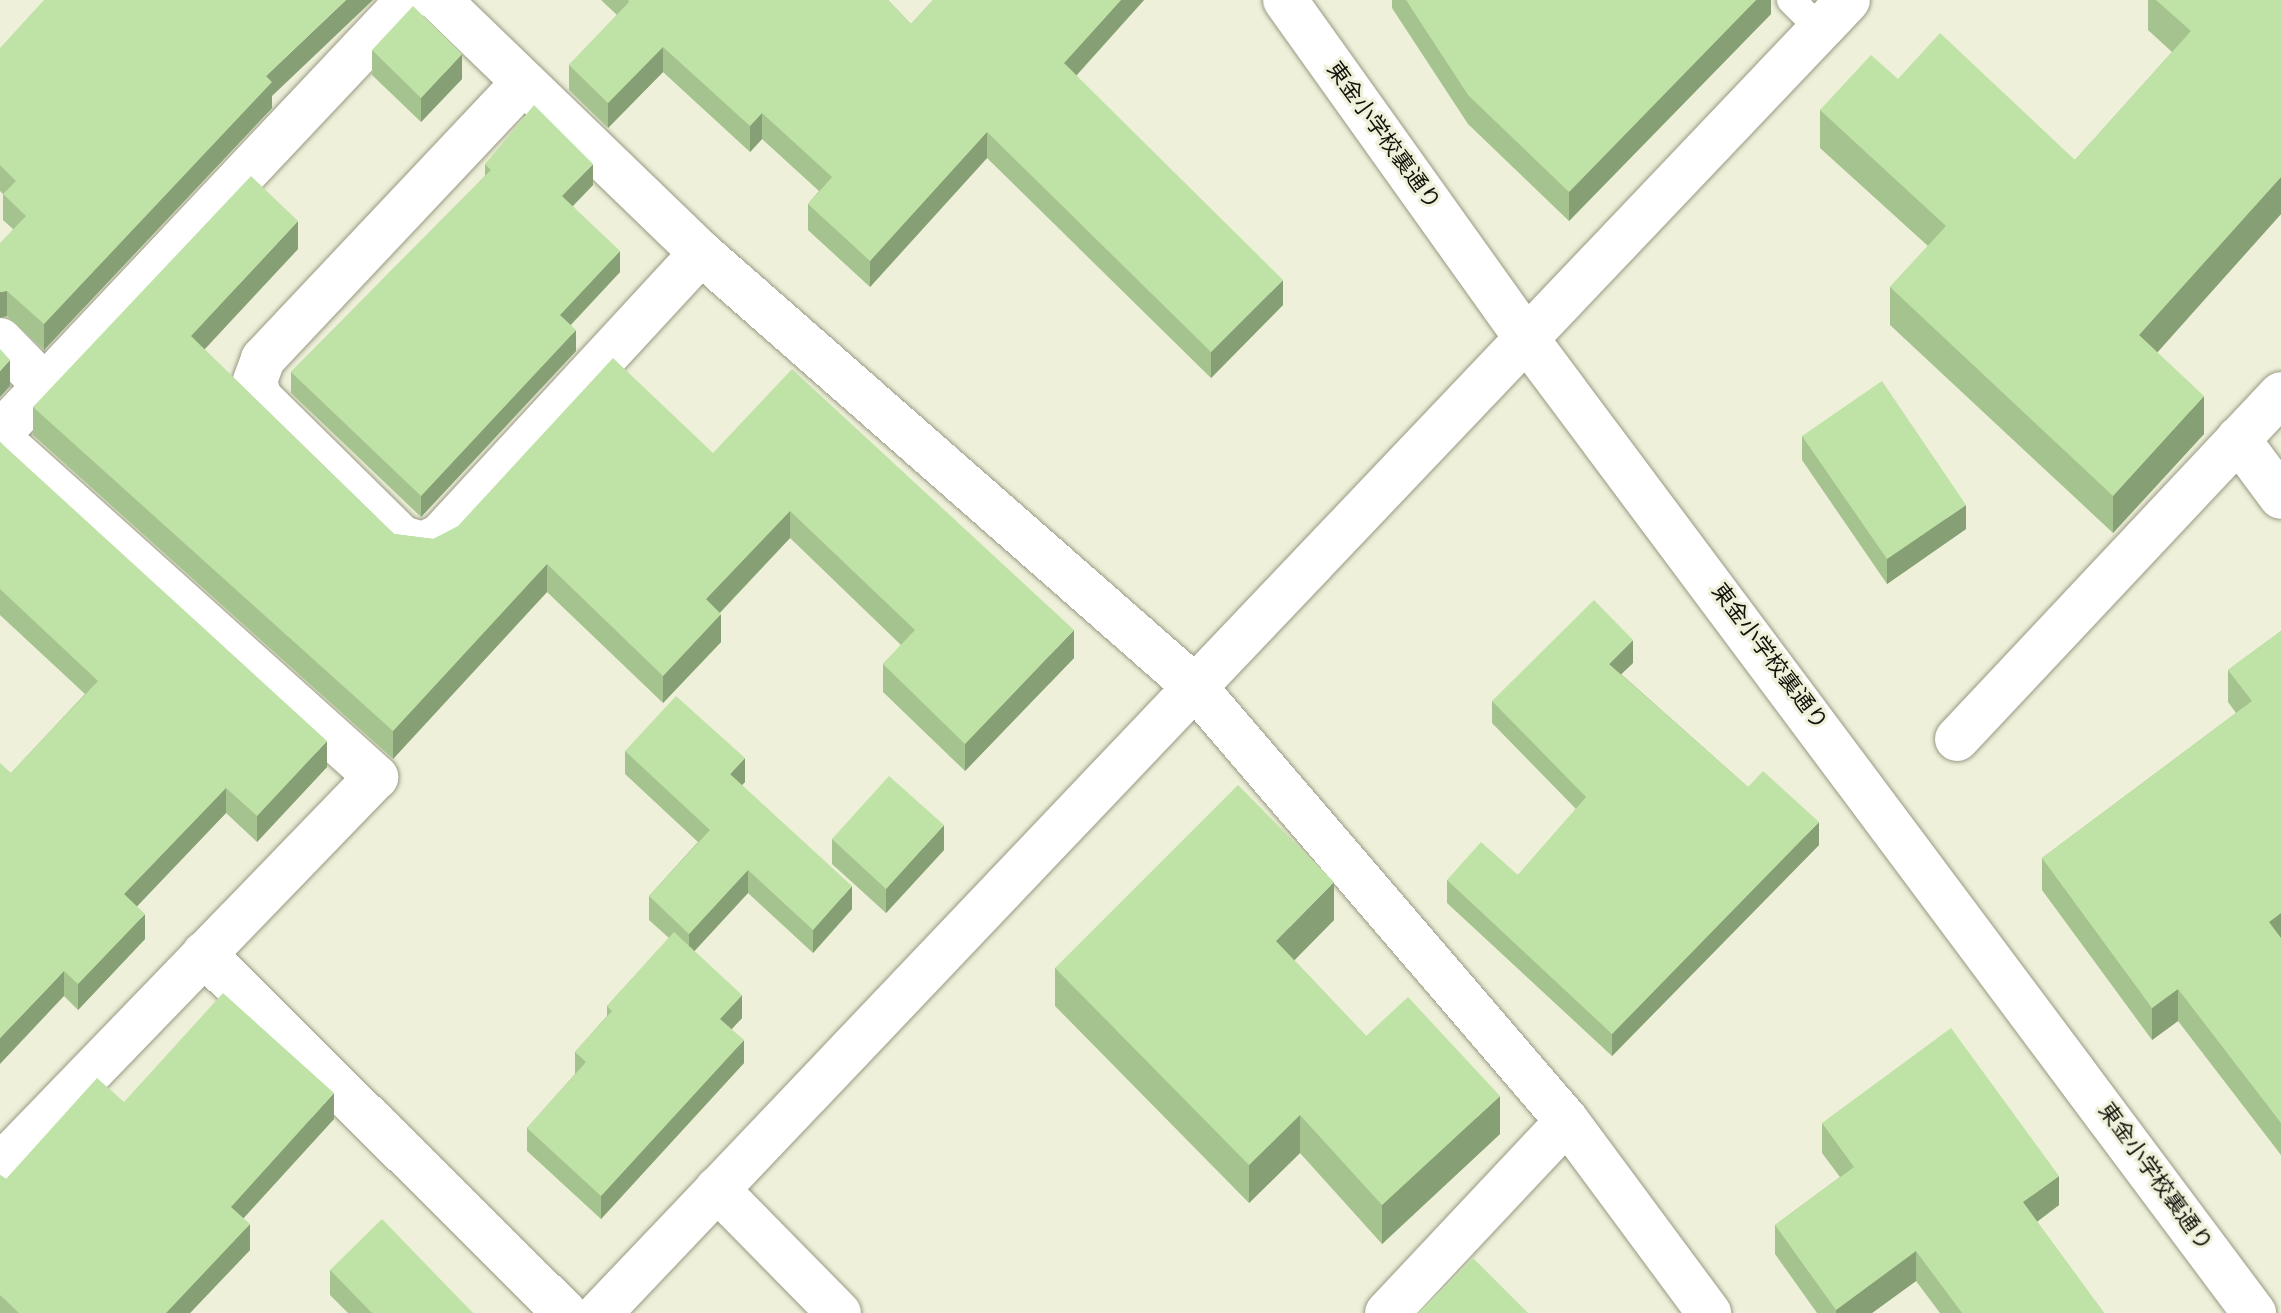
<!DOCTYPE html>
<meta charset="utf-8">
<style>
body{margin:0}
#map{position:relative;width:2281px;height:1313px;overflow:hidden;background:#eff0d9;font-family:"Varela Round","Noto Sans JP",sans-serif}
div>[style]{position:absolute}
.roads{filter:drop-shadow(0 0 2px #999984) drop-shadow(0 0 2px #999984)}
.lane>*{height:28px;margin:-14px;padding:0 14px;transform-origin:14px;border-radius:14px;background:#fff}
.street>*{height:44px;margin:-22px;padding:0 22px;transform-origin:22px;border-radius:22px;background:#fff}
.secondary>*{height:44px;margin:-22px;padding:0 22px;transform-origin:22px;border-radius:22px;background:#fff}
.wall>*{inset:0;background:#a4c38f}
.shaded-wall>*{inset:0;background:#869f74}
.building>*{inset:0;background:#bfe3a6}
span{translate:-50% -50%;white-space:nowrap;text-align:center;line-height:1.15;-webkit-text-stroke:6px #eff0d9;paint-order:stroke}
.street-label{font-size:22px;color:#12120a}
</style>
<div id="map">
<div class="roads">
<div class="lane">
<i style="left:1791px;top:0;width:41px;rotate:45deg"></i>
</div>
<div class="street">
<i style="left:439px;top:0;width:364px;rotate:44deg"></i>
<i style="left:701px;top:253px;width:656px;rotate:41.29deg"></i>
<i style="left:1194px;top:686px;width:573px;rotate:49.39deg"></i>
<i style="left:1567px;top:1121px;width:239px;rotate:53.5deg"></i>
<i style="left:522px;top:84px;width:378px;rotate:133.3deg"></i>
<i style="left:263px;top:359px;width:23px;rotate:110deg"></i>
<i style="left:255px;top:381px;width:18px;rotate:74deg"></i>
<i style="left:260px;top:398px;width:199px;rotate:44.6deg"></i>
<i style="left:402px;top:538px;width:22px;rotate:16deg"></i>
<i style="left:423px;top:544px;width:19px;rotate:-25deg"></i>
<i style="left:440px;top:536px;width:385px;rotate:-47.3deg"></i>
<i style="left:0;top:340px;width:63px;rotate:45.6deg"></i>
<i style="left:0;top:433px;width:595px;rotate:-46.7deg"></i>
<i style="left:0;top:439px;width:506px;rotate:41.95deg"></i>
<i style="left:376px;top:777px;width:541px;rotate:134.03deg"></i>
<i style="left:2238px;top:439px;width:72px;rotate:53.4deg"></i>
<i style="left:1957px;top:739px;width:473px;rotate:-46.8deg"></i>
<i style="left:204px;top:954px;width:509px;rotate:44.84deg"></i>
<i style="left:717px;top:1189px;width:174px;rotate:45.5deg"></i>
<i style="left:1387px;top:1313px;width:263px;rotate:-46.8deg"></i>
</div>
<div class="secondary">
<i style="left:1285px;top:0;width:415px;rotate:54.5deg"></i>
<i style="left:1526px;top:338px;width:1217px;rotate:53.25deg"></i>
<i style="left:600px;top:1313px;width:1811px;rotate:-46.45deg"></i>
</div>
</div>
<div class="wall">
<i style="clip-path:polygon(601px 0,888px 0,911px 24px,933px 0,1144px 0,1076px 76px,1283px 305px,1211px 378px,987px 158px,870px 287px,808px 230px,808px 204px,819px 191px,762px 139px,750px 152px,663px 72px,608px 128px,569px 90px,569px 65px,617px 15px)"></i>
<i style="clip-path:polygon(1392px 0,1771px 0,1771px 14px,1569px 221px,1468px 124px,1392px 8px)"></i>
<i style="clip-path:polygon(2148px 0,2281px 0,2281px 214px,2157px 352px,2204px 434px,2113px 533px,1890px 325px,1890px 287px,1928px 246px,1820px 148px,1820px 110px,1898px 79px,2075px 160px,2172px 52px,2148px 30px)"></i>
<i style="clip-path:polygon(0 48px,272px 96px,272px 108px,44px 350px,7px 316px,0 318px,13px 229px,3px 220px,3px 194px,0 191px)"></i>
<i style="clip-path:polygon(372px 50px,462px 79px,421px 122px,372px 75px)"></i>
<i style="clip-path:polygon(485px 164px,593px 185px,573px 206px,620px 272px,571px 325px,576px 351px,421px 517px,291px 393px,291px 372px,485px 176px)"></i>
<i style="clip-path:polygon(298px 249px,204px 349px,394px 534px,433px 539px,713px 453px,1074px 658px,965px 771px,883px 692px,883px 664px,901px 645px,790px 538px,720px 613px,721px 642px,663px 703px,547px 592px,393px 759px,33px 435px,33px 407px)"></i>
<i style="clip-path:polygon(1802px 436px,1966px 529px,1887px 584px,1802px 460px)"></i>
<i style="clip-path:polygon(0 442px,327px 767px,257px 842px,226px 813px,137px 906px,145px 939px,78px 1010px,64px 996px,11px 773px,85px 694px,0 615px)"></i>
<i style="clip-path:polygon(2281px 631px,2281px 1155px,2178px 1021px,2152px 1040px,2042px 890px,2042px 858px,2236px 713px,2228px 702px,2228px 670px)"></i>
<i style="clip-path:polygon(1633px 663px,1621px 674px,1748px 787px,1819px 845px,1612px 1056px,1447px 903px,1447px 880px,1518px 875px,1576px 809px,1492px 723px,1492px 701px)"></i>
<i style="clip-path:polygon(625px 751px,745px 782px,742px 785px,852px 909px,813px 953px,748px 893px,694px 951px,742px 1018px,731px 1029px,744px 1063px,601px 1219px,527px 1151px,527px 1128px,575px 1074px,575px 1052px,607px 1016px,607px 1006px,669px 938px,649px 920px,649px 896px,698px 842px,625px 774px)"></i>
<i style="clip-path:polygon(832px 839px,944px 850px,886px 913px,832px 864px)"></i>
<i style="clip-path:polygon(1334px 920px,1294px 960px,1366px 1036px,1500px 1134px,1382px 1244px,1300px 1153px,1249px 1203px,1055px 1006px,1055px 968px)"></i>
<i style="clip-path:polygon(124px 1102px,334px 1119px,243px 1218px,250px 1250px,190px 1313px,0 1313px,0 1175px,6px 1179px)"></i>
<i style="clip-path:polygon(1822px 1123px,2059px 1205px,2037px 1222px,2104px 1313px,1940px 1313px,1916px 1281px,1872px 1313px,1817px 1313px,1775px 1254px,1775px 1225px,1840px 1177px,1822px 1153px)"></i>
<i style="clip-path:polygon(330px 1270px,473px 1313px,348px 1313px,330px 1295px)"></i>
</div>
<div class="shaded-wall">
<i style="clip-path:polygon(346px 0,373px 0,272px 96px,272px 108px,44px 350px,44px 324px,266px 76px)"></i>
<i style="clip-path:polygon(1121px 0,1144px 0,1064px 89px,1064px 63px)"></i>
<i style="clip-path:polygon(1756px 0,1771px 0,1771px 14px,1569px 221px,1569px 192px)"></i>
<i style="clip-path:polygon(663px 47px,663px 72px,608px 128px,608px 103px)"></i>
<i style="clip-path:polygon(462px 54px,462px 79px,421px 122px,421px 98px)"></i>
<i style="clip-path:polygon(762px 113px,762px 139px,750px 152px,750px 126px)"></i>
<i style="clip-path:polygon(987px 132px,987px 158px,870px 287px,870px 261px)"></i>
<i style="clip-path:polygon(593px 164px,593px 185px,562px 217px,562px 196px)"></i>
<i style="clip-path:polygon(2281px 177px,2281px 214px,2139px 373px,2139px 335px)"></i>
<i style="clip-path:polygon(298px 221px,298px 249px,191px 364px,191px 336px)"></i>
<i style="clip-path:polygon(620px 251px,620px 272px,560px 336px,560px 315px)"></i>
<i style="clip-path:polygon(1283px 280px,1283px 305px,1211px 378px,1211px 352px)"></i>
<i style="clip-path:polygon(7px 291px,7px 316px,0 318px,0 292px)"></i>
<i style="clip-path:polygon(576px 330px,576px 351px,421px 517px,421px 496px)"></i>
<i style="clip-path:polygon(10px 360px,10px 386px,0 397px,0 371px)"></i>
<i style="clip-path:polygon(2204px 396px,2204px 434px,2113px 533px,2113px 496px)"></i>
<i style="clip-path:polygon(1966px 505px,1966px 529px,1887px 584px,1887px 559px)"></i>
<i style="clip-path:polygon(790px 511px,790px 538px,706px 627px,706px 599px)"></i>
<i style="clip-path:polygon(547px 564px,547px 592px,393px 759px,393px 731px)"></i>
<i style="clip-path:polygon(721px 614px,721px 642px,663px 703px,663px 676px)"></i>
<i style="clip-path:polygon(1074px 630px,1074px 658px,965px 771px,965px 744px)"></i>
<i style="clip-path:polygon(1633px 640px,1633px 663px,1609px 686px,1609px 664px)"></i>
<i style="clip-path:polygon(327px 741px,327px 767px,257px 842px,257px 816px)"></i>
<i style="clip-path:polygon(745px 758px,745px 782px,730px 797px,730px 774px)"></i>
<i style="clip-path:polygon(226px 788px,226px 813px,124px 920px,124px 894px)"></i>
<i style="clip-path:polygon(1819px 822px,1819px 845px,1612px 1056px,1612px 1034px)"></i>
<i style="clip-path:polygon(944px 825px,944px 850px,886px 913px,886px 889px)"></i>
<i style="clip-path:polygon(748px 870px,748px 893px,689px 957px,689px 934px)"></i>
<i style="clip-path:polygon(1334px 882px,1334px 920px,1276px 979px,1276px 941px)"></i>
<i style="clip-path:polygon(852px 886px,852px 909px,813px 953px,813px 930px)"></i>
<i style="clip-path:polygon(2281px 913px,2281px 945px,2269px 922px)"></i>
<i style="clip-path:polygon(145px 914px,145px 939px,78px 1010px,78px 984px)"></i>
<i style="clip-path:polygon(64px 971px,64px 996px,0 1064px,0 1038px)"></i>
<i style="clip-path:polygon(2178px 989px,2178px 1021px,2152px 1040px,2152px 1008px)"></i>
<i style="clip-path:polygon(742px 995px,742px 1018px,720px 1042px,720px 1019px)"></i>
<i style="clip-path:polygon(744px 1040px,744px 1063px,601px 1219px,601px 1196px)"></i>
<i style="clip-path:polygon(334px 1093px,334px 1119px,231px 1232px,231px 1207px)"></i>
<i style="clip-path:polygon(1500px 1096px,1500px 1134px,1382px 1244px,1382px 1205px)"></i>
<i style="clip-path:polygon(1300px 1115px,1300px 1153px,1249px 1203px,1249px 1165px)"></i>
<i style="clip-path:polygon(2059px 1176px,2059px 1205px,2023px 1232px,2023px 1202px)"></i>
<i style="clip-path:polygon(250px 1224px,250px 1250px,190px 1313px,166px 1313px)"></i>
<i style="clip-path:polygon(1916px 1251px,1916px 1281px,1872px 1313px,1836px 1313px,1836px 1310px)"></i>
</div>
<div class="building">
<i style="clip-path:polygon(44px 0,346px 0,266px 76px,272px 82px,44px 324px,7px 291px,0 292px,0 243px,26px 216px,3px 194px,16px 181px,0 165px,0 48px)"></i>
<i style="clip-path:polygon(628px 0,888px 0,911px 24px,933px 0,1121px 0,1064px 63px,1283px 280px,1211px 352px,987px 132px,870px 261px,808px 204px,832px 177px,762px 113px,750px 126px,663px 47px,608px 103px,569px 65px,629px 2px)"></i>
<i style="clip-path:polygon(1406px 0,1756px 0,1569px 192px,1468px 95px)"></i>
<i style="clip-path:polygon(2156px 0,2281px 0,2281px 177px,2139px 335px,2204px 396px,2113px 496px,1890px 287px,1946px 226px,1820px 110px,1871px 55px,1898px 79px,1940px 33px,2075px 160px,2191px 31px)"></i>
<i style="clip-path:polygon(413px 6px,462px 54px,421px 98px,372px 50px)"></i>
<i style="clip-path:polygon(534px 105px,593px 164px,562px 196px,620px 251px,560px 315px,576px 330px,421px 496px,291px 372px,491px 170px,485px 164px)"></i>
<i style="clip-path:polygon(251px 176px,298px 221px,191px 336px,394px 534px,433px 539px,458px 526px,613px 358px,713px 453px,792px 369px,1074px 630px,965px 744px,883px 664px,915px 630px,790px 511px,706px 599px,721px 614px,663px 676px,547px 564px,393px 731px,33px 407px)"></i>
<i style="clip-path:polygon(0 349px,10px 360px,0 371px)"></i>
<i style="clip-path:polygon(1882px 381px,1966px 505px,1887px 559px,1802px 436px)"></i>
<i style="clip-path:polygon(0 442px,327px 741px,257px 816px,226px 788px,124px 894px,145px 914px,78px 984px,64px 971px,0 1038px,0 763px,11px 773px,98px 681px,0 589px)"></i>
<i style="clip-path:polygon(1594px 600px,1633px 640px,1609px 664px,1748px 787px,1763px 771px,1819px 822px,1612px 1034px,1447px 880px,1481px 842px,1518px 875px,1586px 797px,1492px 701px)"></i>
<i style="clip-path:polygon(2281px 631px,2281px 913px,2269px 922px,2281px 938px,2281px 1123px,2178px 989px,2152px 1008px,2042px 858px,2252px 701px,2228px 670px)"></i>
<i style="clip-path:polygon(676px 696px,745px 758px,730px 774px,852px 886px,813px 930px,748px 870px,689px 934px,649px 896px,710px 830px,625px 751px)"></i>
<i style="clip-path:polygon(889px 776px,944px 825px,886px 889px,832px 839px)"></i>
<i style="clip-path:polygon(1238px 785px,1334px 882px,1276px 941px,1366px 1036px,1408px 997px,1500px 1096px,1382px 1205px,1300px 1115px,1249px 1165px,1055px 968px)"></i>
<i style="clip-path:polygon(674px 932px,742px 995px,720px 1019px,744px 1040px,601px 1196px,527px 1128px,586px 1062px,575px 1052px,612px 1011px,607px 1006px)"></i>
<i style="clip-path:polygon(223px 993px,334px 1093px,231px 1207px,250px 1224px,166px 1313px,19px 1313px,0 1295px,0 1175px,6px 1179px,97px 1078px,124px 1102px)"></i>
<i style="clip-path:polygon(1951px 1028px,2059px 1176px,2023px 1202px,2104px 1313px,1962px 1313px,1916px 1251px,1836px 1310px,1775px 1225px,1854px 1167px,1822px 1123px)"></i>
<i style="clip-path:polygon(382px 1219px,473px 1313px,372px 1313px,330px 1270px)"></i>
<i style="clip-path:polygon(1473px 1258px,1528px 1313px,1418px 1313px)"></i>
</div>
<div class="street-label">
<span style="left:1383px;top:136px;rotate:54deg">東金小学校裏通り</span>
<span style="left:1769px;top:657px;rotate:53deg">東金小学校裏通り</span>
<span style="left:2155px;top:1177px;rotate:54deg">東金小学校裏通り</span>
</div>
</div>
